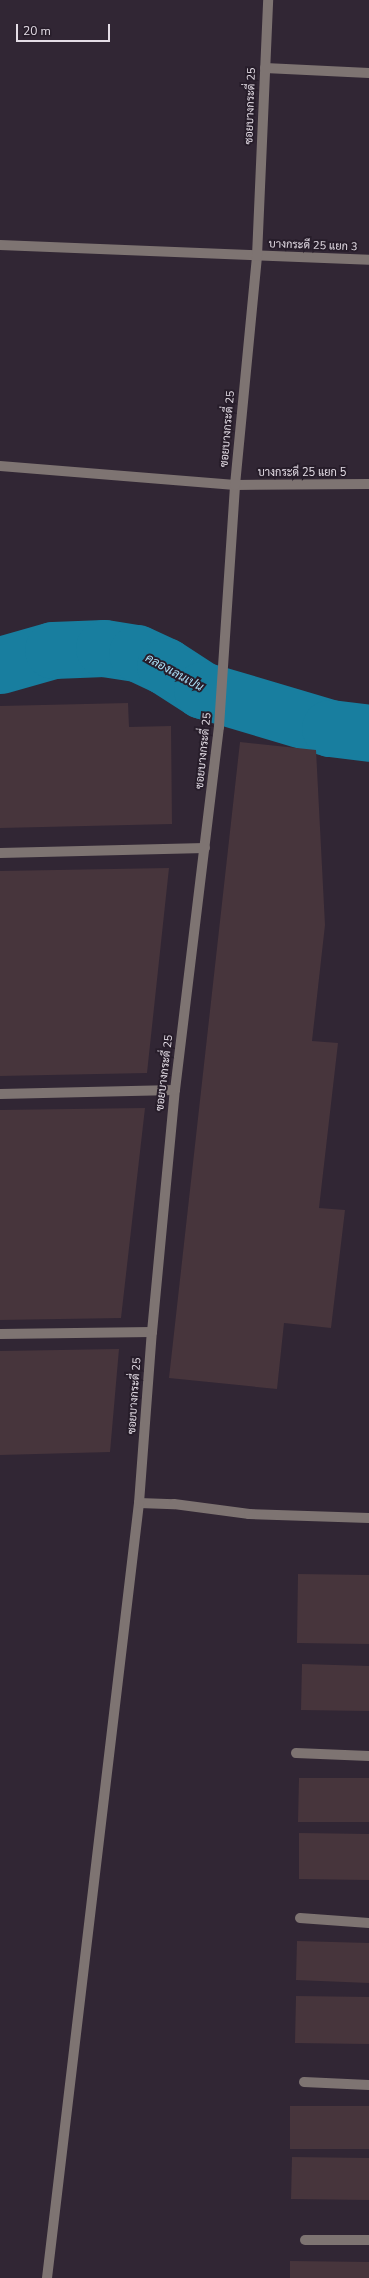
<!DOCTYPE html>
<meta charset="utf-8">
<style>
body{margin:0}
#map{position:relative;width:369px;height:2278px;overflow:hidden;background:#312634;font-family:"Nunito Sans",Sarabun,sans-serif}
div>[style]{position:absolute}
.river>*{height:57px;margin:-28.5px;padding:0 28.5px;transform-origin:28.5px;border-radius:28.5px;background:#187e9f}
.building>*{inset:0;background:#47353c}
.minor>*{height:10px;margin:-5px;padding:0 5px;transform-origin:5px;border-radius:5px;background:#7e7472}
span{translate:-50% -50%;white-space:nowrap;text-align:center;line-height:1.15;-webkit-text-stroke:4px #271d2a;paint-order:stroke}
.street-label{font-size:11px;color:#e4dde6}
.water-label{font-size:12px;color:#abdff6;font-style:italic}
.scale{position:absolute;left:16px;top:24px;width:94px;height:18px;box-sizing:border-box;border:2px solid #e4dde6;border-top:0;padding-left:5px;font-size:12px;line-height:14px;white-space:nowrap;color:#e4dde6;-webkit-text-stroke:3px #271d2a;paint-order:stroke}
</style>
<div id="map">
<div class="river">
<i style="left:0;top:665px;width:55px;rotate:-15.8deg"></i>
<i style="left:53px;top:650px;width:51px;rotate:-2.2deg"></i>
<i style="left:104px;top:648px;width:33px;rotate:9deg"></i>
<i style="left:137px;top:653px;width:31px;rotate:25deg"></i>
<i style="left:165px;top:666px;width:44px;rotate:33deg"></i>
<i style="left:202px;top:690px;width:134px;rotate:16.5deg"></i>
<i style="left:330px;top:728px;width:39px;rotate:7deg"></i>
</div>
<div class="building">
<i style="clip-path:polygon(128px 703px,129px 727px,171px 726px,172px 824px,0 828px,0 706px)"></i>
<i style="clip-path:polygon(240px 742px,316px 750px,325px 925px,312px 1041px,338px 1043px,319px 1208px,345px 1210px,331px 1328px,284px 1323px,277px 1389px,169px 1378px)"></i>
<i style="clip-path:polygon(169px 868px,147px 1073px,0 1076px,0 871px)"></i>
<i style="clip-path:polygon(145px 1108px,121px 1318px,0 1320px,0 1110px)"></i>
<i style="clip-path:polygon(119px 1349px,110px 1452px,0 1455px,0 1351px)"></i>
<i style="clip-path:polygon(298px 1574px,369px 1575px,369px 1644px,297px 1643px)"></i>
<i style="clip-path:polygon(302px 1664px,369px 1666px,369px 1711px,301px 1710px)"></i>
<i style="clip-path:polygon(299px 1778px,369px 1778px,369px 1822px,298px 1822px)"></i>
<i style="clip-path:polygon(299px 1833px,369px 1834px,369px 1880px,299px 1879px)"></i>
<i style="clip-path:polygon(297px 1941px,369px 1943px,369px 1983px,296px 1980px)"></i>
<i style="clip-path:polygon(296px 1996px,369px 1997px,369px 2044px,295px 2043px)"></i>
<i style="clip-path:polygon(290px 2106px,369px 2106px,369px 2149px,290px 2149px)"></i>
<i style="clip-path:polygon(292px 2157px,369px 2158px,369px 2200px,291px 2199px)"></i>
<i style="clip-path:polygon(290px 2261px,369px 2262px,369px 2278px,290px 2278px)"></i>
</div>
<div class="minor">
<i style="left:265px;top:68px;width:104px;rotate:2.8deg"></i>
<i style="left:0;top:245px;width:369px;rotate:2.3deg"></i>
<i style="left:0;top:466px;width:236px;rotate:4.6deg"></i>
<i style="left:235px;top:485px;width:134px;rotate:-0.4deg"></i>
<i style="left:0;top:853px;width:205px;rotate:-1.4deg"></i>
<i style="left:0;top:1094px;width:175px;rotate:-1.3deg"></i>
<i style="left:0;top:1334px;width:152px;rotate:-0.8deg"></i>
<i style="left:139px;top:1503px;width:35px;rotate:2deg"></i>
<i style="left:174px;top:1504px;width:76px;rotate:7.6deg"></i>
<i style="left:249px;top:1514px;width:120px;rotate:1.9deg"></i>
<i style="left:296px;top:1753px;width:73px;rotate:2.4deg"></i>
<i style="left:300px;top:1918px;width:69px;rotate:4.1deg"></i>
<i style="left:304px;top:2082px;width:65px;rotate:2.6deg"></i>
<i style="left:305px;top:2240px;width:64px"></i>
<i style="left:47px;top:2278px;width:780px;rotate:-83.23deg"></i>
<i style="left:139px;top:1503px;width:171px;rotate:-85.7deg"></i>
<i style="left:152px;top:1332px;width:243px;rotate:-84.6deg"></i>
<i style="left:175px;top:1090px;width:366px;rotate:-83.1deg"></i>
<i style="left:219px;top:727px;width:243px;rotate:-86.2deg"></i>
<i style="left:235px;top:485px;width:230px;rotate:-84.5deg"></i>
<i style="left:257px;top:256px;width:256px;rotate:-87.5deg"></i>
</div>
<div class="street-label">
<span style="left:251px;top:106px;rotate:-88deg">ซอยบางกระดี่ 25</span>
<span style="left:313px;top:246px;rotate:2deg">บางกระดี 25 แยก 3</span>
<span style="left:228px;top:429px;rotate:-85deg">ซอยบางกระดี่ 25</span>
<span style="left:302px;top:473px">บางกระดี 25 แยก 5</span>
<span style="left:204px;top:751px;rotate:-84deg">ซอยบางกระดี่ 25</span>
<span style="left:165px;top:1073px;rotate:-83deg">ซอยบางกระดี่ 25</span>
<span style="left:135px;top:1396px;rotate:-86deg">ซอยบางกระดี่ 25</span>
</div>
<div class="water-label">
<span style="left:174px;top:673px;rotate:29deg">คลองเลนเปน</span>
</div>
<div class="scale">20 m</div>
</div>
